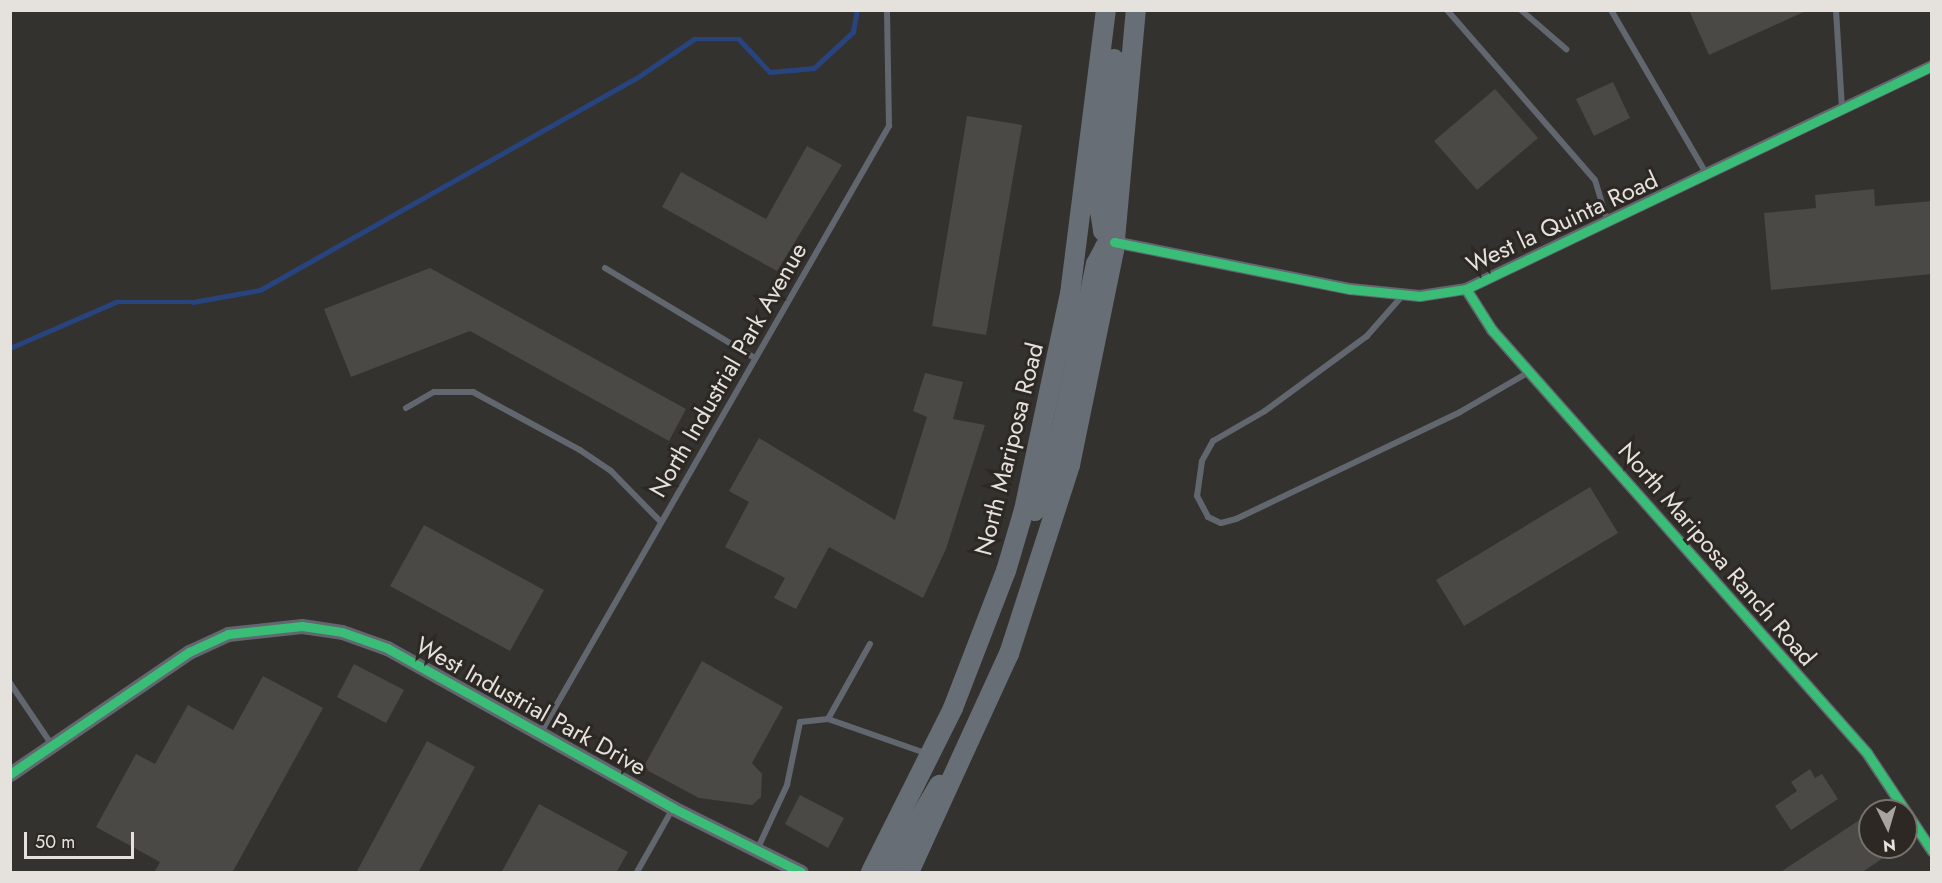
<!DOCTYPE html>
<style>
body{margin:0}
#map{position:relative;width:1942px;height:883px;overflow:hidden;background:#34322f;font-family:Jost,sans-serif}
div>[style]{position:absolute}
.stream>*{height:4.5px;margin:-2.25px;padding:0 2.25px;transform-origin:2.25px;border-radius:2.25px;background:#28447f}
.building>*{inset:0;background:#4a4946}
.service>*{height:6px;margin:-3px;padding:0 3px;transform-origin:3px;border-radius:3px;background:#62676f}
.minor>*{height:12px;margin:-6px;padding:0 6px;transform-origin:6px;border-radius:6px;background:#62676f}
.tertiary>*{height:15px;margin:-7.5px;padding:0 7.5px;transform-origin:7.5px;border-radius:7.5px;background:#62676f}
.trunk>*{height:20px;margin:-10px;padding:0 10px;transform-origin:10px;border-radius:10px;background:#686e76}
.cycleway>*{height:9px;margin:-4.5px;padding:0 4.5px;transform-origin:4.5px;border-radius:4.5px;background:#3abd76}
span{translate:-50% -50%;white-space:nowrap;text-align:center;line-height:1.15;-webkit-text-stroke:6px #2d2823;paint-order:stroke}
.street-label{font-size:24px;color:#e5e2de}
.frame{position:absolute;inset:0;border:12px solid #e5e2de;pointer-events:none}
.north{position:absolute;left:1858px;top:799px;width:60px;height:60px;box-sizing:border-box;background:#2d2823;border:2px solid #77726e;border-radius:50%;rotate:175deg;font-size:16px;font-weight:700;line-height:24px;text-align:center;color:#e5e2de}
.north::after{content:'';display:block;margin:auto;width:21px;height:27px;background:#a7a4a1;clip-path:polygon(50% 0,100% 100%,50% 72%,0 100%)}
.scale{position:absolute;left:24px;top:832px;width:110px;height:27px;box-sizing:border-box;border:3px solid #e5e2de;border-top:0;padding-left:8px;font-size:18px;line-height:21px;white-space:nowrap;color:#e5e2de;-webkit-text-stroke:4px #2d2823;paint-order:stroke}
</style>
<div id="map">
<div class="stream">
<i style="left:10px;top:348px;width:116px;rotate:-23.5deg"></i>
<i style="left:116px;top:302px;width:77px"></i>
<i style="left:193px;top:302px;width:68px;rotate:-10.2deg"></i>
<i style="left:260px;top:290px;width:430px;rotate:-29.4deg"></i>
<i style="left:635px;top:79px;width:71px;rotate:-34.1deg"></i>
<i style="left:694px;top:39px;width:45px"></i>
<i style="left:739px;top:39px;width:45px;rotate:46.8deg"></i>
<i style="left:770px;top:72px;width:44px;rotate:-5.2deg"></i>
<i style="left:814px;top:68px;width:53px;rotate:-42.7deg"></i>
<i style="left:853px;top:32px;width:22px;rotate:-80deg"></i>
</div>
<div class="building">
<i style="clip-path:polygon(1689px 10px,1808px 10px,1709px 55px)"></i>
<i style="clip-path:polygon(1613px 82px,1630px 118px,1594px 136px,1576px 99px)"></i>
<i style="clip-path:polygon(1495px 89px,1538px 138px,1477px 190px,1434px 141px)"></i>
<i style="clip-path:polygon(967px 116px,1022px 125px,986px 335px,932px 326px)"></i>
<i style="clip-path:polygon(807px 146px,842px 165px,777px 271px,662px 207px,681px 172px,766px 219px)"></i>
<i style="clip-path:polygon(1874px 189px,1875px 206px,1932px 201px,1932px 274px,1771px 290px,1764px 213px,1816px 208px,1815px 195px)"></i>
<i style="clip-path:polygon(430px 268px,686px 409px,669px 441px,470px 331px,351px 377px,324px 309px)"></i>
<i style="clip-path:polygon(925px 373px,963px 382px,953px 419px,985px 425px,946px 549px,923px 598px,829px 547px,796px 609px,774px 598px,785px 578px,725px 547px,749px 502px,729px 491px,759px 438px,895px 520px,927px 417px,913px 411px)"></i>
<i style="clip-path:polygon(1590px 487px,1618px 533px,1464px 626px,1436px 580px)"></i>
<i style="clip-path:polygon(424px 525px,544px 590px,510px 651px,390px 586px)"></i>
<i style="clip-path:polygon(702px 661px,783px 707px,752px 763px,762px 774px,761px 797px,752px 805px,699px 798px,643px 768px)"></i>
<i style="clip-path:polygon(354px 664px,404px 690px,386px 723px,337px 697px)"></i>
<i style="clip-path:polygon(263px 676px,323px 708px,232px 873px,154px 873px,160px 862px,96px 827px,136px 754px,155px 764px,188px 705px,233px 730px)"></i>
<i style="clip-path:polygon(427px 741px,475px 767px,418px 873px,356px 873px)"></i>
<i style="clip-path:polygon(1810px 769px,1815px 778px,1822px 774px,1838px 799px,1791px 830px,1775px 806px,1797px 791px,1791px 782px)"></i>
<i style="clip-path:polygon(800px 795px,844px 818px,828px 848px,785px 824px)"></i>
<i style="clip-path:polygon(539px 804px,628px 852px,616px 873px,501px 873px)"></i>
<i style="clip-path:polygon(1861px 819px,1870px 832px,1870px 847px,1880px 847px,1886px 856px,1861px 873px,1779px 873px)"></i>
</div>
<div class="service">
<i style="left:1447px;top:10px;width:225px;rotate:49deg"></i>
<i style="left:1595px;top:180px;width:45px;rotate:73.2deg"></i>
<i style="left:1521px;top:10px;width:60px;rotate:40.9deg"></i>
<i style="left:1611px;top:10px;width:191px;rotate:59.8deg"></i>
<i style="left:1836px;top:10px;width:99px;rotate:86.5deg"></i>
<i style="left:605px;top:268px;width:175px;rotate:31deg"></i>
<i style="left:1403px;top:295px;width:55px;rotate:131.3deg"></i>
<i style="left:1367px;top:336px;width:127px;rotate:143.7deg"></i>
<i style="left:1265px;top:411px;width:60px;rotate:150deg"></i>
<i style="left:1213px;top:441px;width:23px;rotate:119deg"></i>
<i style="left:1202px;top:461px;width:35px;rotate:98deg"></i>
<i style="left:1197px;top:496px;width:24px;rotate:62deg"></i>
<i style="left:1208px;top:517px;width:14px;rotate:25deg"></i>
<i style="left:1221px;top:523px;width:16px;rotate:-15deg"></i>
<i style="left:1236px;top:519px;width:248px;rotate:-25.5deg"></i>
<i style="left:1460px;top:412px;width:80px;rotate:-30.1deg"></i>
<i style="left:406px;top:408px;width:32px;rotate:-30deg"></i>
<i style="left:434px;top:392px;width:39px"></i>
<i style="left:473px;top:392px;width:122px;rotate:28.5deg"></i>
<i style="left:580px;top:450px;width:37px;rotate:34deg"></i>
<i style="left:611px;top:471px;width:71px;rotate:45.6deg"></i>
<i style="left:10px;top:683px;width:75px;rotate:55.9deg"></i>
<i style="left:828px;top:719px;width:86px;rotate:-60.8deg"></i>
<i style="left:541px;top:732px;width:699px;rotate:-60.13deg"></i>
<i style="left:889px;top:126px;width:116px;rotate:-91deg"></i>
<i style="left:757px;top:850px;width:72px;rotate:-65.2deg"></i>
<i style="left:787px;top:785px;width:64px;rotate:-78.3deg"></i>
<i style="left:800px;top:722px;width:28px;rotate:-6deg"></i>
<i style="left:828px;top:719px;width:106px;rotate:19.3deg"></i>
<i style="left:637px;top:872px;width:73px;rotate:-60.6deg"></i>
</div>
<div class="minor">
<i style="left:1114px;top:242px;width:241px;rotate:11.3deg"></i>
<i style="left:1350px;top:289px;width:70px;rotate:5.7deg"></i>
<i style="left:1420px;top:296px;width:47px;rotate:-8.7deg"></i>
<i style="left:1466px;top:289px;width:517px;rotate:-25.57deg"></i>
<i style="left:1466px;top:289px;width:49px;rotate:57.6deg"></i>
<i style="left:1492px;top:330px;width:565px;rotate:48.44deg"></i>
<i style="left:1867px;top:753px;width:118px;rotate:56.4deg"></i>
</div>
<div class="tertiary">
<i style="left:10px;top:774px;width:217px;rotate:-34.3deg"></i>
<i style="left:189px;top:652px;width:43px;rotate:-24.8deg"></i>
<i style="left:228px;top:634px;width:74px;rotate:-6.2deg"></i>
<i style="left:302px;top:626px;width:40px;rotate:8.5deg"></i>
<i style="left:342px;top:632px;width:48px;rotate:19.6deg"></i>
<i style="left:387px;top:648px;width:328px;rotate:29.2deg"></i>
<i style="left:673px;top:808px;width:143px;rotate:26.6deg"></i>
</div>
<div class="trunk">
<i style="left:1114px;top:59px;width:153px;rotate:95.3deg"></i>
<i style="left:1100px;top:211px;width:20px;rotate:81deg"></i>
<i style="left:1103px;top:231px;width:16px;rotate:45deg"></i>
<i style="left:1035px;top:511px;width:84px;rotate:-72deg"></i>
<i style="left:1061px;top:431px;width:171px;rotate:-78.2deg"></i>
<i style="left:1096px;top:264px;width:19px;rotate:-62deg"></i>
<i style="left:1105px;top:247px;width:10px;rotate:-29deg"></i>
<i style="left:871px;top:872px;width:183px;rotate:-63.4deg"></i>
<i style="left:953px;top:708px;width:147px;rotate:-68.9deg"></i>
<i style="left:1006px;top:571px;width:64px;rotate:-73.6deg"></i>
<i style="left:1024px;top:510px;width:221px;rotate:-78deg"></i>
<i style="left:1070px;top:294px;width:286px;rotate:-82.8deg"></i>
<i style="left:888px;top:872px;width:101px;rotate:-59.6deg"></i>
<i style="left:909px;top:872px;width:240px;rotate:-65.4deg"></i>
<i style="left:1009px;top:654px;width:199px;rotate:-72.1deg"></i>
<i style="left:1070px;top:465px;width:219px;rotate:-78.4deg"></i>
<i style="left:1114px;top:250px;width:241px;rotate:-84.8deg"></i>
</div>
<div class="cycleway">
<i style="left:1114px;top:242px;width:241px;rotate:11.3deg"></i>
<i style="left:1350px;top:289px;width:70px;rotate:5.7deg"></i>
<i style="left:1420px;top:296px;width:47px;rotate:-8.7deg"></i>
<i style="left:1466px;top:289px;width:517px;rotate:-25.57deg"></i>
<i style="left:1466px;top:289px;width:49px;rotate:57.6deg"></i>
<i style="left:1492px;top:330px;width:565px;rotate:48.44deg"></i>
<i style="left:1867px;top:753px;width:118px;rotate:56.4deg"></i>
<i style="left:10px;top:774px;width:217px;rotate:-34.3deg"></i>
<i style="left:189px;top:652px;width:43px;rotate:-24.8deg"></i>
<i style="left:228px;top:634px;width:74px;rotate:-6.2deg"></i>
<i style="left:302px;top:626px;width:40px;rotate:8.5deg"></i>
<i style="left:342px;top:632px;width:48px;rotate:19.6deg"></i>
<i style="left:387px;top:648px;width:328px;rotate:29.2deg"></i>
<i style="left:673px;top:808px;width:143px;rotate:26.6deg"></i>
</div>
<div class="street-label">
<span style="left:1562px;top:222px;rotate:-25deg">West la Quinta Road</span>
<span style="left:728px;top:370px;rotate:-60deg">North Industrial Park Avenue</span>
<span style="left:1009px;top:449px;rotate:-76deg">North Mariposa Road</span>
<span style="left:1717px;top:554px;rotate:49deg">North Mariposa Ranch Road</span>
<span style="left:531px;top:706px;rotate:29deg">West Industrial Park Drive</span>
</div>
<div class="frame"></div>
<div class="north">N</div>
<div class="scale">50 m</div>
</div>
